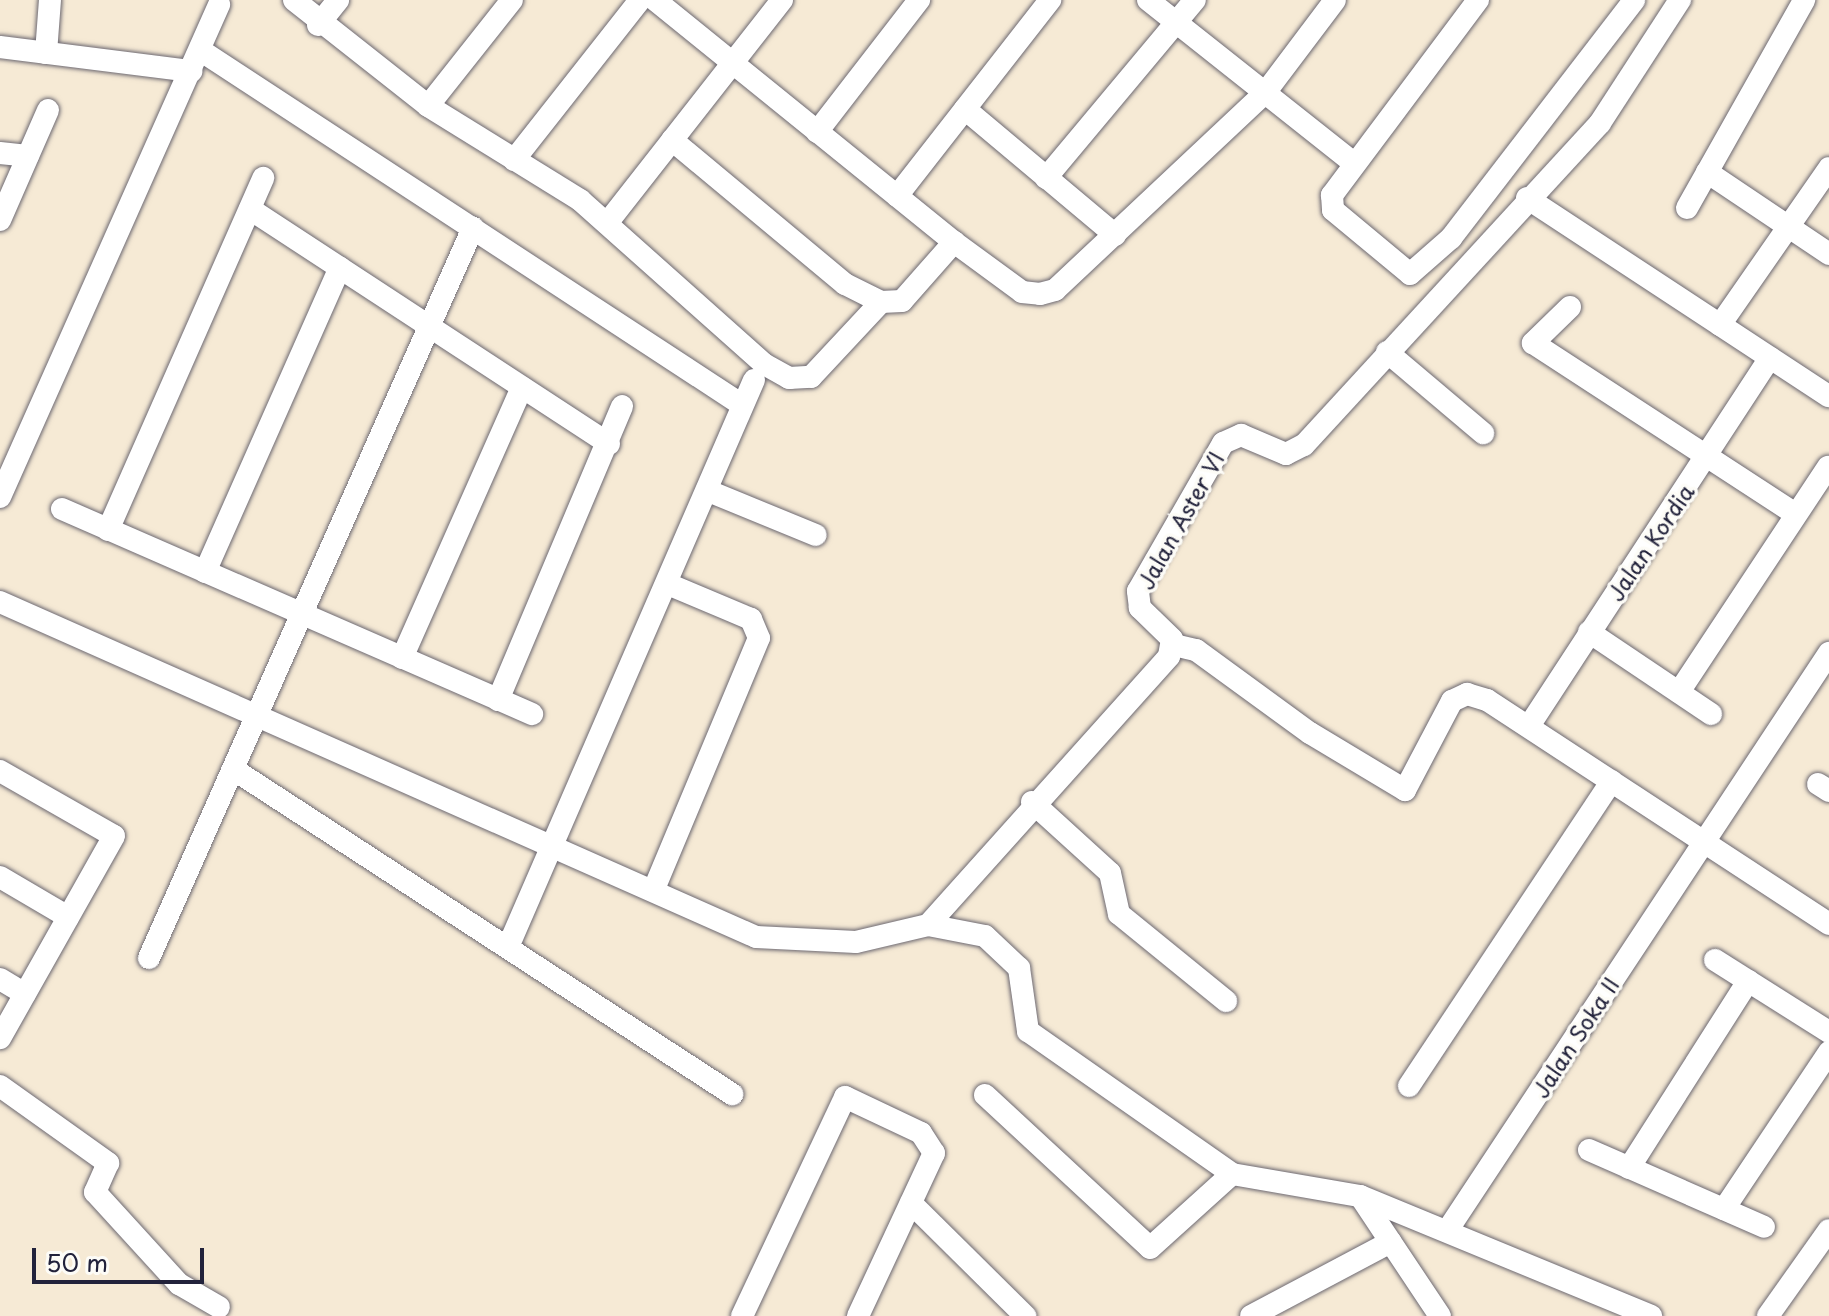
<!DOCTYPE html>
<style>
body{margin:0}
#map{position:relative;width:1829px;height:1316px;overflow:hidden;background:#f6ead5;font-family:"Playpen Sans",sans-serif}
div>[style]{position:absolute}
.roads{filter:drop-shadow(0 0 2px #6c6871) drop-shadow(0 0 2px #6c6871)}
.street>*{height:22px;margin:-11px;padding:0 11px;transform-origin:11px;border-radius:11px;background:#fff}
span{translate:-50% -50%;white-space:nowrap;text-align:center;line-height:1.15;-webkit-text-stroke:7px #fdfcf7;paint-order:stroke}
.street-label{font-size:22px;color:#22223b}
.scale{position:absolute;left:32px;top:1248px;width:172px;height:36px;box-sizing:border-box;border:4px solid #22223b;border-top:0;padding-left:10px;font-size:24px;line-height:28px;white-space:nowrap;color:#22223b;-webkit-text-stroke:6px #fdfcf7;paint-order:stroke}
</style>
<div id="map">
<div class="roads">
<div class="street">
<i style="left:294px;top:0;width:171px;rotate:38.3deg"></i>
<i style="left:428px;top:106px;width:179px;rotate:31.7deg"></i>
<i style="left:580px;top:200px;width:246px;rotate:41.7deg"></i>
<i style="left:764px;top:364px;width:29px;rotate:29deg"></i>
<i style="left:789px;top:378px;width:22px;rotate:-3deg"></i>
<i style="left:811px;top:377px;width:103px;rotate:-47deg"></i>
<i style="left:655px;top:0;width:385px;rotate:39deg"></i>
<i style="left:954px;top:242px;width:84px;rotate:36.3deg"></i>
<i style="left:1022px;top:292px;width:18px;rotate:6deg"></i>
<i style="left:1040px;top:294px;width:16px;rotate:-15deg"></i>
<i style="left:1055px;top:290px;width:288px;rotate:-43.2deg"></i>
<i style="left:1265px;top:93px;width:116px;rotate:-53deg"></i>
<i style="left:1148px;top:0;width:259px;rotate:38.4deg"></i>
<i style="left:1478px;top:0;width:244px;rotate:126.8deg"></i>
<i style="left:1332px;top:195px;width:15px;rotate:86deg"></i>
<i style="left:1333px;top:210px;width:100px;rotate:39.7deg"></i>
<i style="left:1410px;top:274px;width:55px;rotate:-41.3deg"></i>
<i style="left:1451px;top:238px;width:300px;rotate:-52.4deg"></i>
<i style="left:318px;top:25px;width:32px;rotate:-51deg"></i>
<i style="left:0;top:47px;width:193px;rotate:7.2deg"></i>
<i style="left:200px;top:50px;width:648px;rotate:33.22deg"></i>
<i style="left:46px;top:53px;width:53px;rotate:-85.7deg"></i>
<i style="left:428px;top:106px;width:135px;rotate:-51.6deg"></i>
<i style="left:965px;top:109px;width:196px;rotate:40deg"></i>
<i style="left:817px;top:132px;width:167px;rotate:-52.3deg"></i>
<i style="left:672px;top:140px;width:225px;rotate:39.8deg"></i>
<i style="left:845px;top:284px;width:40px;rotate:26.6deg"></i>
<i style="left:881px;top:302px;width:21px;rotate:-3deg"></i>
<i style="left:902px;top:301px;width:79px;rotate:-48.6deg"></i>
<i style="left:0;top:153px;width:28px;rotate:6deg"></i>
<i style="left:514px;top:160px;width:204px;rotate:-51.8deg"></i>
<i style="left:1707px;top:172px;width:147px;rotate:33.9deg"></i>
<i style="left:1046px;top:178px;width:232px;rotate:-50.1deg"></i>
<i style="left:897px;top:196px;width:249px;rotate:-52deg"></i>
<i style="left:1527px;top:198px;width:361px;rotate:33.3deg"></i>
<i style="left:1687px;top:208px;width:239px;rotate:-60.6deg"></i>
<i style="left:250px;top:209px;width:429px;rotate:33.2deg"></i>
<i style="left:0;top:220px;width:120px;rotate:-66.4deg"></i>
<i style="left:608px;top:222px;width:282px;rotate:-51.9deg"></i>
<i style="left:1570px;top:307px;width:52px;rotate:135.8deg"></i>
<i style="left:1533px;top:343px;width:311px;rotate:33.1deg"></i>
<i style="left:1720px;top:325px;width:191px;rotate:-55.2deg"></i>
<i style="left:1387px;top:352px;width:126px;rotate:40.2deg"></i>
<i style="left:711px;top:492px;width:113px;rotate:22.3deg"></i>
<i style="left:0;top:497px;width:539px;rotate:-66.01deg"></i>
<i style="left:62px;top:509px;width:513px;rotate:23.57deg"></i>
<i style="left:108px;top:530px;width:385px;rotate:-66.2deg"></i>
<i style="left:205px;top:572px;width:333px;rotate:-66.1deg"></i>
<i style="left:0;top:602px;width:827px;rotate:23.9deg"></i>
<i style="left:756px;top:937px;width:100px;rotate:2.9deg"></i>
<i style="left:856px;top:942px;width:74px;rotate:-13.3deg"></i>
<i style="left:928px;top:925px;width:58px;rotate:10.9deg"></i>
<i style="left:985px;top:936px;width:47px;rotate:43.3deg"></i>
<i style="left:1019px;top:968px;width:64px;rotate:81.9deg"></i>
<i style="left:1028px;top:1031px;width:249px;rotate:35deg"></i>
<i style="left:1232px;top:1174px;width:130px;rotate:9.8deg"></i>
<i style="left:1360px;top:1196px;width:315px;rotate:22.4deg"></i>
<i style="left:1589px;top:632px;width:147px;rotate:33.9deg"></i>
<i style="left:1174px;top:645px;width:23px;rotate:13deg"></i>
<i style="left:1196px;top:650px;width:141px;rotate:36.1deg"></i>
<i style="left:1310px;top:733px;width:111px;rotate:31deg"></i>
<i style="left:1405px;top:790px;width:101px;rotate:-62.2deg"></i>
<i style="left:1452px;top:701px;width:17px;rotate:-25deg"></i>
<i style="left:1467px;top:694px;width:21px;rotate:17deg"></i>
<i style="left:1487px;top:700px;width:409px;rotate:33.2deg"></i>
<i style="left:402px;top:658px;width:296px;rotate:-66.1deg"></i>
<i style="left:1679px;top:692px;width:270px;rotate:-56.5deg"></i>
<i style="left:498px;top:700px;width:319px;rotate:-67.1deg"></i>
<i style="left:1529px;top:726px;width:440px;rotate:-56.8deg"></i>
<i style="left:233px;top:769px;width:596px;rotate:33.08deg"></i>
<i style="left:0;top:771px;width:131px;rotate:29.7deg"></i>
<i style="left:114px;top:836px;width:232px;rotate:119.4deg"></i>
<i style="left:1818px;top:784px;width:13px;rotate:32deg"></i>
<i style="left:1032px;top:802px;width:105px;rotate:42.3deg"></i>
<i style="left:1110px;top:873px;width:42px;rotate:77.6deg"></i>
<i style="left:1119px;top:914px;width:138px;rotate:39.1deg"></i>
<i style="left:0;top:877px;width:79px;rotate:30.5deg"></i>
<i style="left:654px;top:889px;width:272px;rotate:-67.3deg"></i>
<i style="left:759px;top:638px;width:21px;rotate:-113deg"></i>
<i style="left:751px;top:619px;width:88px;rotate:-157.2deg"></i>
<i style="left:928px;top:925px;width:361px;rotate:-48.1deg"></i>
<i style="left:1169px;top:656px;width:17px;rotate:-80deg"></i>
<i style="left:1172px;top:639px;width:45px;rotate:-135.9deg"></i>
<i style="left:1140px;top:608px;width:17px;rotate:-97deg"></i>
<i style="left:1138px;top:591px;width:171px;rotate:-60.1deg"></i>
<i style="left:1223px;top:443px;width:20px;rotate:-24deg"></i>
<i style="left:1241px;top:435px;width:49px;rotate:22.9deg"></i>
<i style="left:1286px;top:454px;width:20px;rotate:-27deg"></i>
<i style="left:1304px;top:445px;width:437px;rotate:-47.4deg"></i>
<i style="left:1600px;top:123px;width:147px;rotate:-57deg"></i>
<i style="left:508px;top:947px;width:618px;rotate:-66.55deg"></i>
<i style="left:149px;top:958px;width:799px;rotate:-66.07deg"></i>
<i style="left:1715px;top:960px;width:135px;rotate:32.3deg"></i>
<i style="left:0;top:979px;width:29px;rotate:31deg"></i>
<i style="left:0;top:1086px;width:133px;rotate:35.5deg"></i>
<i style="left:108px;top:1163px;width:32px;rotate:114deg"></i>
<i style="left:95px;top:1192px;width:125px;rotate:47.6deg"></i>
<i style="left:179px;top:1284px;width:46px;rotate:29.9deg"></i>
<i style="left:1409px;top:1086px;width:366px;rotate:-56.4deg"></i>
<i style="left:985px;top:1095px;width:225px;rotate:42.8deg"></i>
<i style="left:1150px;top:1248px;width:110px;rotate:-42.1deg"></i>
<i style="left:1589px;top:1150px;width:191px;rotate:23.7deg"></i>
<i style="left:1629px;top:1168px;width:222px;rotate:-57.5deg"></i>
<i style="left:1360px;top:1196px;width:144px;rotate:56.3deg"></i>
<i style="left:911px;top:1203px;width:161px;rotate:44.7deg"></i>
<i style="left:1724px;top:1209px;width:189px;rotate:-56.2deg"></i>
<i style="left:1447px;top:1231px;width:693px;rotate:-56.54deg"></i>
<i style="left:742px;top:1316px;width:242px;rotate:-64.8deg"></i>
<i style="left:845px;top:1097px;width:84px;rotate:25.3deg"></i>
<i style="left:921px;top:1133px;width:24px;rotate:57deg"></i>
<i style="left:934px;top:1153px;width:180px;rotate:115deg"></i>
<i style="left:1251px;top:1316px;width:158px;rotate:-27.9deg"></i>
<i style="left:1768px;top:1316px;width:105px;rotate:-54.7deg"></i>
</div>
</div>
<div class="street-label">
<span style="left:1180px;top:520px;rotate:-61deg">Jalan Aster VI</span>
<span style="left:1650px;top:542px;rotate:-56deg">Jalan Kordia</span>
<span style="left:1575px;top:1037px;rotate:-57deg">Jalan Soka II</span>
</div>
<div class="scale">50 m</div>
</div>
